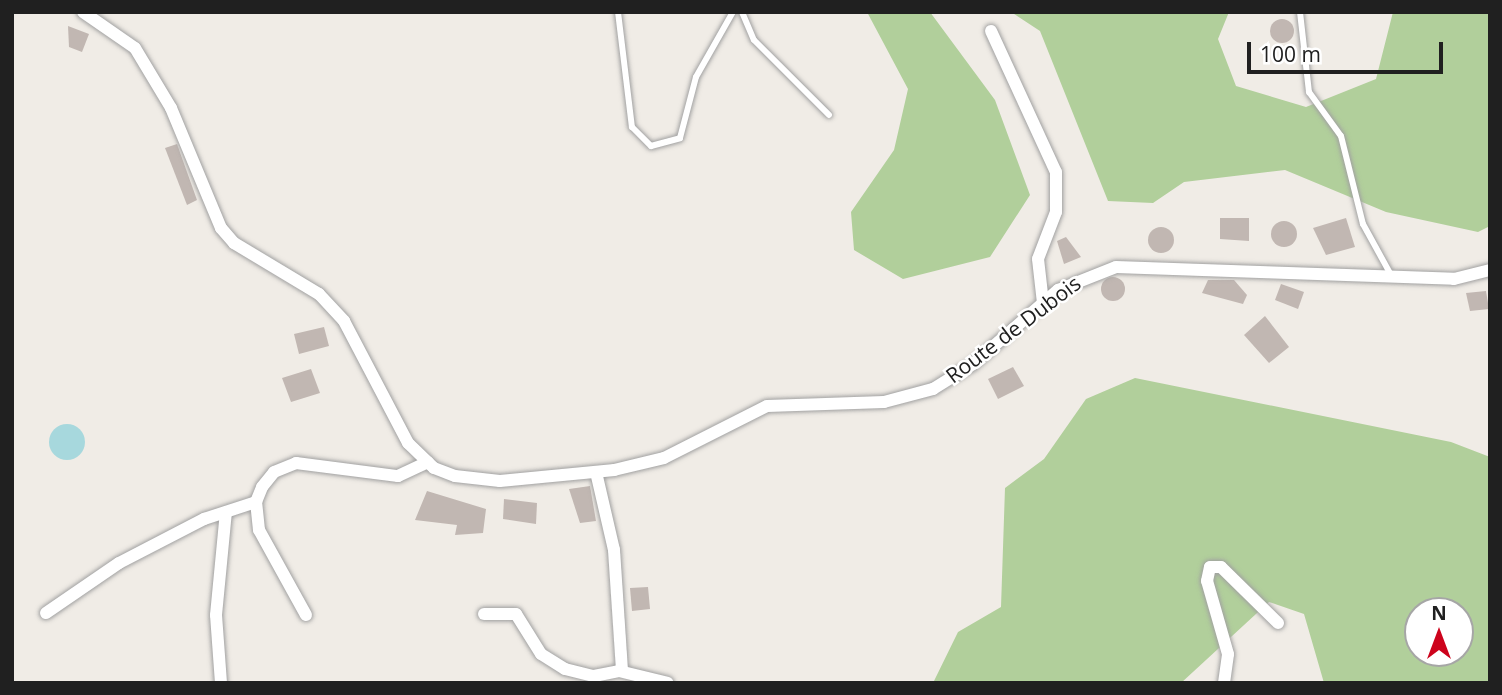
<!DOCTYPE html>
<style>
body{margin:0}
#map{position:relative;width:1502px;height:695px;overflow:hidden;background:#f0ece6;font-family:"Open Sans",sans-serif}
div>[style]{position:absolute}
.forest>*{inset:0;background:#b1cf9b}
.water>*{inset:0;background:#a7d8dd}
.round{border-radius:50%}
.building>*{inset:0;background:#c1b7b2}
.roads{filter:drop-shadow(0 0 2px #a1a1a1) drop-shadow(0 0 2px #a1a1a1)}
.lane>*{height:6px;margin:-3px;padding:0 3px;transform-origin:3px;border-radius:3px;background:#fff}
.street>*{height:12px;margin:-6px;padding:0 6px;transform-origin:6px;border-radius:6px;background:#fff}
span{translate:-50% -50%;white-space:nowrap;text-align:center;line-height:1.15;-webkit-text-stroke:5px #fff;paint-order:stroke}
.street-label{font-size:21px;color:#202020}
.frame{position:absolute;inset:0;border:14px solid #202020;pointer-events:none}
.north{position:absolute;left:1404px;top:597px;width:70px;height:70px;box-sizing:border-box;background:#fff;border:2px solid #a6a6a6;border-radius:50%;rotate:0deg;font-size:19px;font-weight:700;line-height:28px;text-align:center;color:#202020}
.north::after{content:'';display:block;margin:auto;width:24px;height:32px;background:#cd031c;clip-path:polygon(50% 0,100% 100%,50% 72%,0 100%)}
.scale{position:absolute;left:1247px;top:42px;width:196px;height:32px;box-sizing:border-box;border:4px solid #202020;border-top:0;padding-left:9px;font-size:21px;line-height:24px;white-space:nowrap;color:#202020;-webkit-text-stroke:5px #fff;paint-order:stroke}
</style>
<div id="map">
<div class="forest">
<i style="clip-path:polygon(867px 12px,930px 12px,995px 100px,1030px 195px,990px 257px,903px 279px,854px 250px,851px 212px,894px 150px,908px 89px)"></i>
<i style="clip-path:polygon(1011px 12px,1229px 12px,1218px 39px,1236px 86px,1306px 107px,1376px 79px,1393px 12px,1490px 12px,1490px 226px,1478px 232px,1386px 212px,1285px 170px,1184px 182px,1153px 203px,1108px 201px,1040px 31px)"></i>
<i style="clip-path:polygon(evenodd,1135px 378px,1451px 442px,1490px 457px,1490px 683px,1324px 683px,1304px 614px,1269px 602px,1181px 683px,933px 683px,958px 632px,1001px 607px,1005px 488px,1044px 459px,1086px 399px,1135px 378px,1418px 611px,1460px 611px,1460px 653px,1418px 653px,1418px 611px)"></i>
</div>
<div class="water">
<i class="round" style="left:49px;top:424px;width:36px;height:36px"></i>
</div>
<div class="building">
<i class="round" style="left:1270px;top:19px;width:24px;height:24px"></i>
<i style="clip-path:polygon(68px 26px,89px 34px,82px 52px,69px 47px)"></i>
<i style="clip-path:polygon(177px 144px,197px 200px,187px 205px,165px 148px)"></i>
<i style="clip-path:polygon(1220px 218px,1249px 218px,1249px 241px,1220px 239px)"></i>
<i style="clip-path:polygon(1346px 218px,1355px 247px,1326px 255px,1313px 228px)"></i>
<i class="round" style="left:1271px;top:221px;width:26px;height:26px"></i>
<i class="round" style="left:1148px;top:227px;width:26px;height:26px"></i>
<i style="clip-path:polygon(1066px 237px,1081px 257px,1064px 264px,1057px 241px)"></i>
<i class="round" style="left:1101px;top:277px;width:24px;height:24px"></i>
<i style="clip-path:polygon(1208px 280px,1234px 280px,1247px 295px,1243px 304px,1202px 293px)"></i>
<i style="clip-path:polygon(1281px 284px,1304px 292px,1298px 309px,1275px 300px)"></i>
<i style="clip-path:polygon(1486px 291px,1489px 309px,1470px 311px,1466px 293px)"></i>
<i style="clip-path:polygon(1265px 316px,1289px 347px,1269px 363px,1244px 335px)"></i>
<i style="clip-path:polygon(324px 327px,329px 346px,299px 354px,294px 334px)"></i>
<i style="clip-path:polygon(1013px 367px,1024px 386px,998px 399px,988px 379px)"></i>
<i style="clip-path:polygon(311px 369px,320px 393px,291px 402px,282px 378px)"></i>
<i style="clip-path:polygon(590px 486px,596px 521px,580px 523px,569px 489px)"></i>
<i style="clip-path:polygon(427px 491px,486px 509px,483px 533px,455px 535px,457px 525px,415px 520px)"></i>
<i style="clip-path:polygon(504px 499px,537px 503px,536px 524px,503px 519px)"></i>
<i style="clip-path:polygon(648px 587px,650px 609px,632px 611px,630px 588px)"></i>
</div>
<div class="roads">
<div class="lane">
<i style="left:618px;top:12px;width:116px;rotate:83.1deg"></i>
<i style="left:632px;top:127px;width:27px;rotate:45deg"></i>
<i style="left:651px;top:146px;width:30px;rotate:-15deg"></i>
<i style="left:680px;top:138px;width:63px;rotate:-75.3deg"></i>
<i style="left:696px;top:77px;width:75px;rotate:-60.4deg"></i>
<i style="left:742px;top:12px;width:30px;rotate:67deg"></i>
<i style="left:754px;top:40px;width:106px;rotate:45deg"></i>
<i style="left:1300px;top:12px;width:81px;rotate:83.6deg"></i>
<i style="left:1309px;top:92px;width:54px;rotate:54deg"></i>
<i style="left:1341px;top:136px;width:91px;rotate:76deg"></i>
<i style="left:1363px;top:224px;width:58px;rotate:61.2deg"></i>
</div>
<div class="street">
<i style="left:83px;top:12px;width:63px;rotate:34.7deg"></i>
<i style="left:135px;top:48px;width:70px;rotate:59deg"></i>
<i style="left:171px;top:108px;width:130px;rotate:67.4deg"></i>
<i style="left:221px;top:228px;width:20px;rotate:49deg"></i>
<i style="left:234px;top:243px;width:99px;rotate:31deg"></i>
<i style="left:319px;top:294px;width:37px;rotate:47deg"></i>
<i style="left:344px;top:321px;width:138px;rotate:62.3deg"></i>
<i style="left:408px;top:443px;width:36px;rotate:44deg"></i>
<i style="left:434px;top:468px;width:22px;rotate:21deg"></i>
<i style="left:455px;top:476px;width:45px;rotate:6.3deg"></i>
<i style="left:500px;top:481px;width:115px;rotate:-5.5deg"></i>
<i style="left:614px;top:470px;width:51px;rotate:-13.5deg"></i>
<i style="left:664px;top:458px;width:115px;rotate:-26.8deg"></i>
<i style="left:767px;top:406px;width:117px;rotate:-2deg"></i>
<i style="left:884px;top:402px;width:51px;rotate:-14.9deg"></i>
<i style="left:933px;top:389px;width:47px;rotate:-32deg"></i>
<i style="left:973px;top:364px;width:113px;rotate:-41deg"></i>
<i style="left:1058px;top:290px;width:62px;rotate:-21.6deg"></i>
<i style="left:1116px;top:267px;width:338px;rotate:2deg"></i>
<i style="left:1454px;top:279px;width:37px;rotate:-14deg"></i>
<i style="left:991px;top:31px;width:155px;rotate:65.3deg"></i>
<i style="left:1056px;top:172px;width:40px;rotate:90deg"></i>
<i style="left:1056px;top:212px;width:50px;rotate:111deg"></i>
<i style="left:1038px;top:259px;width:44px;rotate:83.5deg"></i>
<i style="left:596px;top:472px;width:80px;rotate:77deg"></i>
<i style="left:614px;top:550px;width:121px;rotate:86.2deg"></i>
<i style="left:46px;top:613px;width:88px;rotate:-34.4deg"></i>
<i style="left:119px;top:563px;width:96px;rotate:-27.4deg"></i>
<i style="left:204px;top:519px;width:55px;rotate:-18.1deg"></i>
<i style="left:484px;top:614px;width:32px"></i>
<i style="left:516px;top:614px;width:47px;rotate:58deg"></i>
<i style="left:541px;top:654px;width:28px;rotate:32deg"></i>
<i style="left:565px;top:669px;width:30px;rotate:14deg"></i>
<i style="left:594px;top:676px;width:25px;rotate:-11deg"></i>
<i style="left:619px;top:671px;width:50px;rotate:13.8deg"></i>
<i style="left:306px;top:615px;width:97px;rotate:-118.9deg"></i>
<i style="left:259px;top:530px;width:28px;rotate:-96deg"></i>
<i style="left:256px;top:502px;width:16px;rotate:-68deg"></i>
<i style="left:262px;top:487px;width:19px;rotate:-51deg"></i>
<i style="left:274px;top:472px;width:24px;rotate:-22deg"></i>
<i style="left:296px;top:463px;width:103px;rotate:7.3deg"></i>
<i style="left:398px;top:476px;width:33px;rotate:-25deg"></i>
<i style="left:221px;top:683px;width:68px;rotate:-94.2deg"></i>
<i style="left:216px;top:615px;width:103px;rotate:-84.5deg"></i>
<i style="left:1224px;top:683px;width:29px;rotate:-82deg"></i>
<i style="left:1228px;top:654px;width:76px;rotate:-106deg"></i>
<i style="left:1207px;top:581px;width:14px;rotate:-78deg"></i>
<i style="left:1210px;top:567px;width:11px"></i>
<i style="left:1221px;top:567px;width:80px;rotate:44.5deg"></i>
</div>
</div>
<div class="street-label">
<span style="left:1013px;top:329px;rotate:-37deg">Route de Dubois</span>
</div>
<div class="frame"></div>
<div class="north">N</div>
<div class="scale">100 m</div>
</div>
